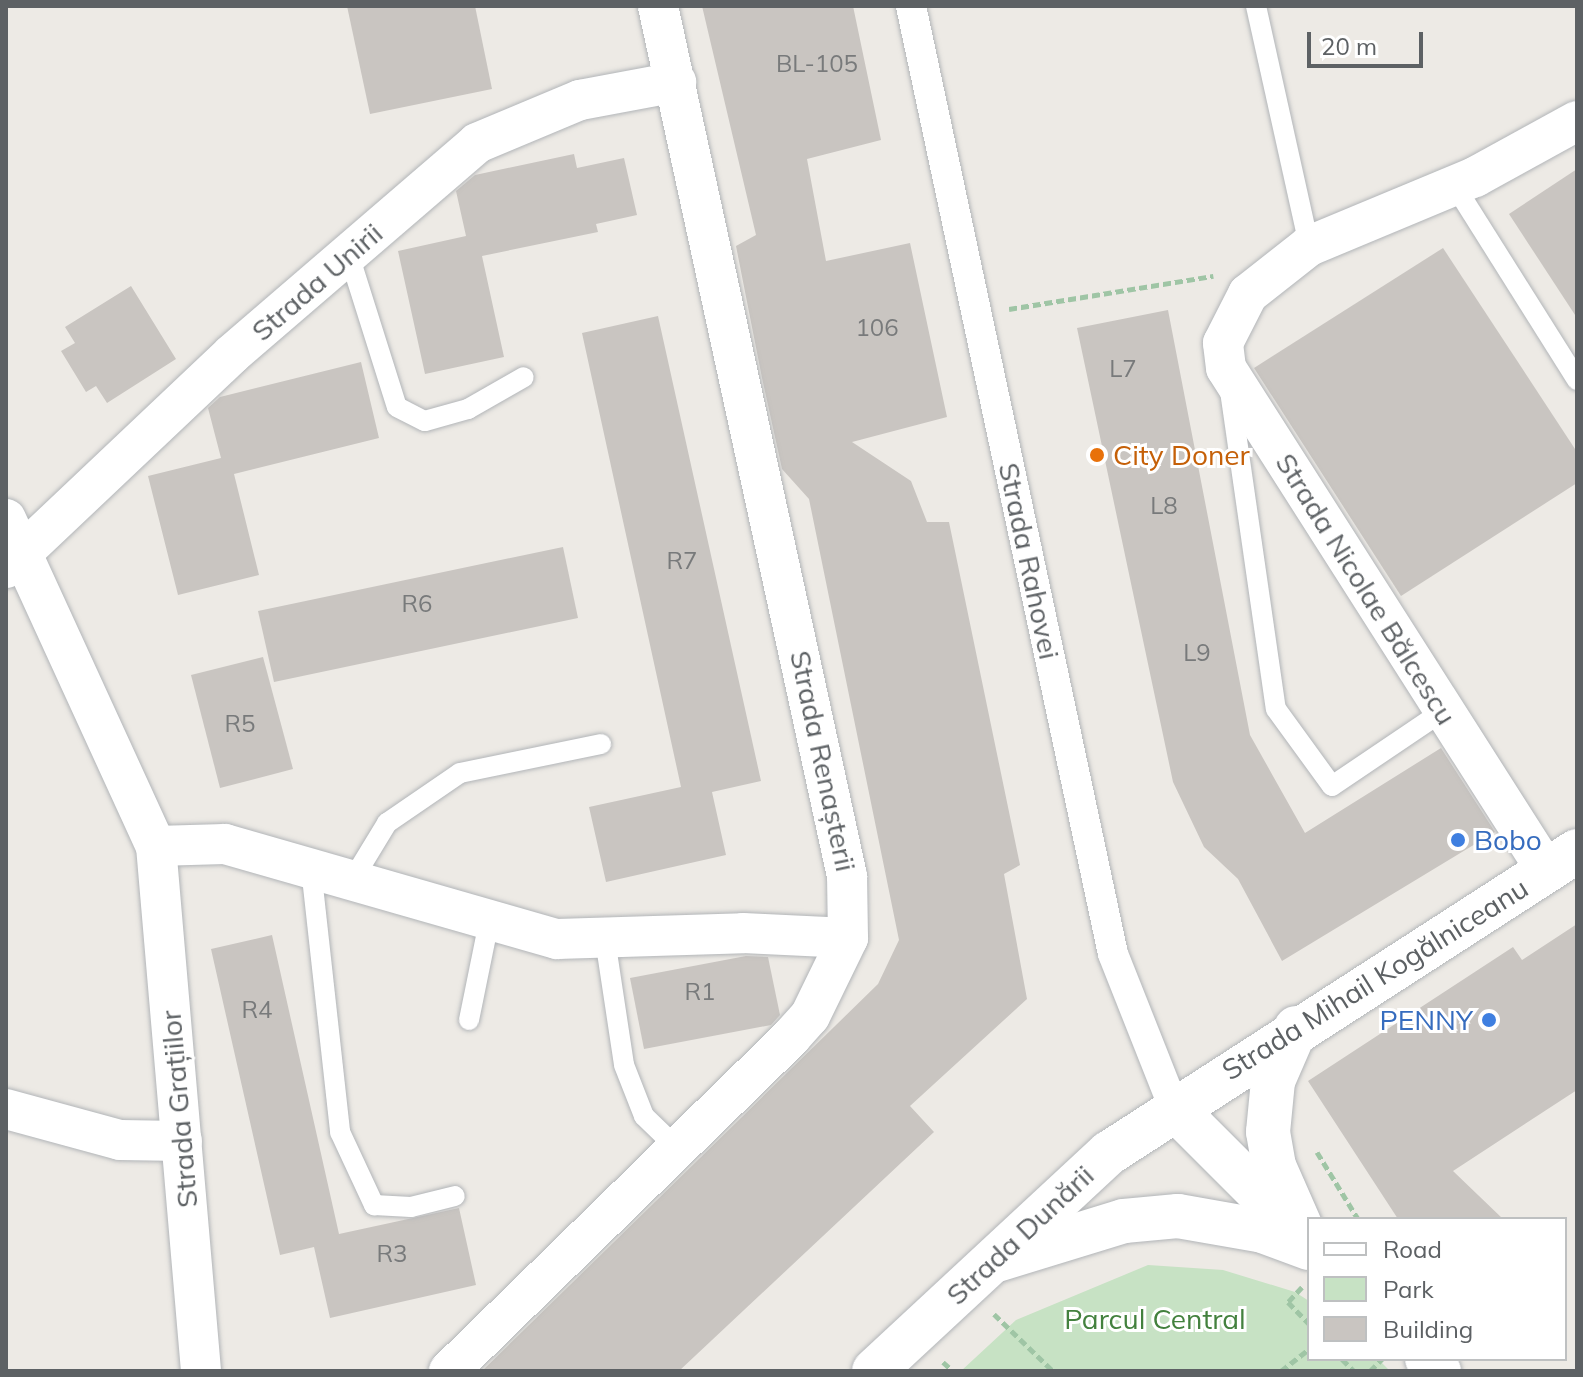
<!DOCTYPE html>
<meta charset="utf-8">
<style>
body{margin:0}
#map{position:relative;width:1583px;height:1377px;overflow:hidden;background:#edeae5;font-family:Mulish,sans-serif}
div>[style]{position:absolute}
.green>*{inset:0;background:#c7e2c4}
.building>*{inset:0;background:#c9c5c1}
.path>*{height:5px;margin-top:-2.5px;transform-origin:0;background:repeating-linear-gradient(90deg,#9fc5a5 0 8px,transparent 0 12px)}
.roads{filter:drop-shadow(0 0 2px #b2b5b8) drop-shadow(0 0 2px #b2b5b8)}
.service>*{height:20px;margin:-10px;padding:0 10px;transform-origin:10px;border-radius:10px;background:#fff}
.pedestrian>*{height:30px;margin:-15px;padding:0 15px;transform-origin:15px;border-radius:15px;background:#fff}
.minor>*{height:40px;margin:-20px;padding:0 20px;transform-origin:20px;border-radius:20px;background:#fff}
.tertiary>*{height:44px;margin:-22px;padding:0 22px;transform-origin:22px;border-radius:22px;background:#fff}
.secondary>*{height:44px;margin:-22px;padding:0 22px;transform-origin:22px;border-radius:22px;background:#fff}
.dots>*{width:22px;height:22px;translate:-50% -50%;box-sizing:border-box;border:4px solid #fff;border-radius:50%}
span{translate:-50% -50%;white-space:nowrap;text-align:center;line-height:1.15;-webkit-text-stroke:6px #fff;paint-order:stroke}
.number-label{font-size:24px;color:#787a7b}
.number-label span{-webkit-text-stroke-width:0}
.street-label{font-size:28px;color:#5d6164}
.food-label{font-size:28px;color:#c56008}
.left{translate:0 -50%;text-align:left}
.shop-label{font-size:28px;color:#366cbe}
.right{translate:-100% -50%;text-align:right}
.park-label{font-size:28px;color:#43813e}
.frame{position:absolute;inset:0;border:8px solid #5d6164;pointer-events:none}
.legend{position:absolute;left:1307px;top:1217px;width:260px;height:144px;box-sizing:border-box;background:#fff;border:2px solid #bec0c1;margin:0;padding:10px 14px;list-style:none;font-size:24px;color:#5d6164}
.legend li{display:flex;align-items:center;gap:16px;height:40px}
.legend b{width:40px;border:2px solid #bec0c1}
.scale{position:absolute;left:1307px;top:32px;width:116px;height:36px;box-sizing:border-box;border:4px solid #5d6164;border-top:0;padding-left:10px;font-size:24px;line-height:28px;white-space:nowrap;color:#5d6164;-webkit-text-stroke:6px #fff;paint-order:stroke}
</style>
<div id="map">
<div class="green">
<i style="clip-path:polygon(1148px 1265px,1223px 1270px,1295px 1292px,1309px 1301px,1309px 1359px,1378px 1359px,1390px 1371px,961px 1371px,1016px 1320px)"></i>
</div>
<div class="building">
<i style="clip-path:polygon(347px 6px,475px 6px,492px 89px,370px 114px)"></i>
<i style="clip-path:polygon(702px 6px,853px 6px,881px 140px,807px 159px,826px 261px,910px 243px,947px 417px,852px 442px,911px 481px,927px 522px,949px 522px,1020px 865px,1004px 874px,1027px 999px,910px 1106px,934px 1132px,679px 1371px,482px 1371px,878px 984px,899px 940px,809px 499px,782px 469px,762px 378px,736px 246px,756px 235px)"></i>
<i style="clip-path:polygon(574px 154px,577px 168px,624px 158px,637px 215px,596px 224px,598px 232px,482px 256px,504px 357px,425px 374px,398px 251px,466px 236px,456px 191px,475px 175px)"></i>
<i style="clip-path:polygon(1577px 169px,1577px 318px,1509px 214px)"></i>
<i style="clip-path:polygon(1443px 248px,1577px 452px,1577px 483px,1401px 596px,1254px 368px)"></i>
<i style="clip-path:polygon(131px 286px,176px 359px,107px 403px,96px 386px,86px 392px,61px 351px,75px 343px,65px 327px)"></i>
<i style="clip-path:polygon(1168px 310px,1250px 735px,1305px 833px,1441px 748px,1495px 832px,1282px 961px,1238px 879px,1204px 847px,1173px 782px,1077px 328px)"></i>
<i style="clip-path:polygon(658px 316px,761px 781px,712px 792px,726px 855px,606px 882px,589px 807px,681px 787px,582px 333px)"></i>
<i style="clip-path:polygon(361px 362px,379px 438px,234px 474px,259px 575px,178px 595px,148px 476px,221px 458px,208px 408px,220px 397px)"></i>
<i style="clip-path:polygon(563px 547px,578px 618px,274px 682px,258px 611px)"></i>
<i style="clip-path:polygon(263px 657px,293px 769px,220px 788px,191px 675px)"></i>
<i style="clip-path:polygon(1577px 924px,1577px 1090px,1453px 1171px,1503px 1219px,1398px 1219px,1308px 1081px,1513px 947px,1522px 960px)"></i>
<i style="clip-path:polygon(272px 935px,339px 1234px,459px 1208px,476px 1285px,330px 1318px,314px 1247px,280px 1255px,211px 949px)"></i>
<i style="clip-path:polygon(746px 956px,768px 957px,780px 1015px,771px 1025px,644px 1049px,630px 978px)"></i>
</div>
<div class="path">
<i style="left:1009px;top:309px;width:207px;rotate:-9.2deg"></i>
<i style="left:1317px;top:1152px;width:79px;rotate:58.5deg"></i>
<i style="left:1302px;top:1287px;width:21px;rotate:133deg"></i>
<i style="left:1288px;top:1302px;width:30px;rotate:46deg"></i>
<i style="left:994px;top:1314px;width:82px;rotate:44deg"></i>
<i style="left:1342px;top:1359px;width:17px;rotate:45deg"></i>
<i style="left:943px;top:1362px;width:13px;rotate:42deg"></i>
<i style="left:1281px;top:1371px;width:36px;rotate:-38deg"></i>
<i style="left:1370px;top:1371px;width:17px;rotate:-45deg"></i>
</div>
<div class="roads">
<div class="service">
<i style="left:1256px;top:6px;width:246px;rotate:77.5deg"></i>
<i style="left:1453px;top:183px;width:233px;rotate:57.8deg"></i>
<i style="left:349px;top:255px;width:159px;rotate:72.5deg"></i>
<i style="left:397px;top:407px;width:31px;rotate:27deg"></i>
<i style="left:425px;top:421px;width:45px;rotate:-15.6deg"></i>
<i style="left:468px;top:409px;width:64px;rotate:-29.7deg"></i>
<i style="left:1230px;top:391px;width:321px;rotate:81.8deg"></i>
<i style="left:1276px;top:709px;width:95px;rotate:54deg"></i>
<i style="left:1332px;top:786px;width:134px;rotate:-34deg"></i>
<i style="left:311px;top:868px;width:266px;rotate:83.7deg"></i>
<i style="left:340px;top:1132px;width:81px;rotate:65deg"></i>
<i style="left:374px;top:1205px;width:37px;rotate:3deg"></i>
<i style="left:411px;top:1207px;width:45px;rotate:-14deg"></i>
<i style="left:353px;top:879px;width:66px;rotate:-58.7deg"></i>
<i style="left:387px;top:823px;width:88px;rotate:-34.4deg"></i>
<i style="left:460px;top:773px;width:144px;rotate:-11.6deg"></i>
<i style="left:605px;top:939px;width:127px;rotate:81.4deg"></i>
<i style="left:624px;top:1065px;width:55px;rotate:68.6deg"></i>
<i style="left:644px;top:1116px;width:47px;rotate:44.1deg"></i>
<i style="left:469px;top:1020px;width:100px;rotate:-78.5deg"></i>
</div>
<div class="pedestrian">
<i style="left:911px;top:6px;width:969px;rotate:77.97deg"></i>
<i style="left:1113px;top:954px;width:166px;rotate:68.4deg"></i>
</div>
<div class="minor">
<i style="left:6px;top:519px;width:360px;rotate:65.4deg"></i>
<i style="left:156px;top:846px;width:527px;rotate:85.1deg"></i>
<i style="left:6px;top:568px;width:311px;rotate:-43.4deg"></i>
<i style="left:232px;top:354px;width:323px;rotate:-40.7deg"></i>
<i style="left:477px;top:143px;width:112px;rotate:-22.7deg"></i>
<i style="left:580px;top:100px;width:98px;rotate:-10.6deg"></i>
<i style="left:156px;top:846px;width:69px;rotate:-1.7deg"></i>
<i style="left:225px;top:844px;width:345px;rotate:16deg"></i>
<i style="left:557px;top:939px;width:186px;rotate:-1.8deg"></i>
<i style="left:743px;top:933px;width:105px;rotate:2.7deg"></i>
<i style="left:1546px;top:870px;width:595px;rotate:-122.52deg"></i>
<i style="left:1226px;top:368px;width:25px;rotate:-97deg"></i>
<i style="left:1223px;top:343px;width:55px;rotate:-63deg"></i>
<i style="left:1248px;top:294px;width:78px;rotate:-38.2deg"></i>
<i style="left:1309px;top:246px;width:180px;rotate:-22.6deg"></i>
<i style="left:1475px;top:177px;width:116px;rotate:-28.8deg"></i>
<i style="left:6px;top:1109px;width:118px;rotate:15.2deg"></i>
<i style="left:120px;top:1140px;width:62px;rotate:0.9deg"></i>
<i style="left:449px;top:1371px;width:478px;rotate:-44.3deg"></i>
<i style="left:791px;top:1037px;width:28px;rotate:-48deg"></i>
<i style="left:810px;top:1016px;width:87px;rotate:-64deg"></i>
<i style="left:848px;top:938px;width:62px;rotate:-90.9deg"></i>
<i style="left:847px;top:876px;width:890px;rotate:-102.26deg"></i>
</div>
<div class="tertiary">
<i style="left:1174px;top:1108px;width:185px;rotate:45deg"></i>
<i style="left:1427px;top:1359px;width:17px;rotate:45deg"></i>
</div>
<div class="secondary">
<i style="left:1296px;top:1028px;width:58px;rotate:113.5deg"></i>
<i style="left:1273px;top:1081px;width:51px;rotate:95.6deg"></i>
<i style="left:1268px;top:1132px;width:35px;rotate:80deg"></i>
<i style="left:1274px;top:1166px;width:80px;rotate:66.3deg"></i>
<i style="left:997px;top:1260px;width:133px;rotate:-17.1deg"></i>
<i style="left:1124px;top:1221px;width:54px;rotate:-5.3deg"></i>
<i style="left:1178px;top:1216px;width:86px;rotate:10deg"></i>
<i style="left:1263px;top:1231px;width:49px;rotate:20.3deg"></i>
<i style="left:874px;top:1371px;width:321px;rotate:-42.9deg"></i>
<i style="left:1109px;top:1153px;width:557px;rotate:-32.83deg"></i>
</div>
</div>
<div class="dots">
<i style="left:1097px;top:455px;background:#e8710a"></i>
<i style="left:1458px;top:840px;background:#3f7fe0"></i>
<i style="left:1489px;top:1020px;background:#3f7fe0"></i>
</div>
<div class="number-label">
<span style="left:817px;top:64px">BL-105</span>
<span style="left:877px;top:328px">106</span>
<span style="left:1123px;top:369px">L7</span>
<span style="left:1164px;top:506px">L8</span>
<span style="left:682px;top:561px">R7</span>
<span style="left:417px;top:604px">R6</span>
<span style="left:1197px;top:653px">L9</span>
<span style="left:240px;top:724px">R5</span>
<span style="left:700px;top:992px">R1</span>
<span style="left:257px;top:1010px">R4</span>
<span style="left:392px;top:1254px">R3</span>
</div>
<div class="street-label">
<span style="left:317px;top:282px;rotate:-41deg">Strada Unirii</span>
<span style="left:1029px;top:561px;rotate:78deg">Strada Rahovei</span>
<span style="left:1366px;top:589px;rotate:58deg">Strada Nicolae Bălcescu</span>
<span style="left:823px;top:761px;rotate:78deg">Strada Renașterii</span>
<span style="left:1375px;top:979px;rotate:-32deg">Strada Mihail Kogălniceanu</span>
<span style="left:179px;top:1109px;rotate:-95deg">Strada Grațiilor</span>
<span style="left:1020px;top:1235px;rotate:-43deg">Strada Dunării</span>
</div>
<div class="food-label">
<span class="left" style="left:1113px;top:455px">City Doner</span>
</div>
<div class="shop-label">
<span class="left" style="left:1474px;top:840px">Bobo</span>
<span class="right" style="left:1473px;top:1020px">PENNY</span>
</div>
<div class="park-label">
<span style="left:1155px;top:1319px">Parcul Central</span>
</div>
<div class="frame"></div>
<ul class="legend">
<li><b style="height:10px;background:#fff"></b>Road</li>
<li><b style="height:22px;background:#c7e2c4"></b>Park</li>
<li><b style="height:22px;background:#c9c5c1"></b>Building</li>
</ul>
<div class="scale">20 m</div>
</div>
